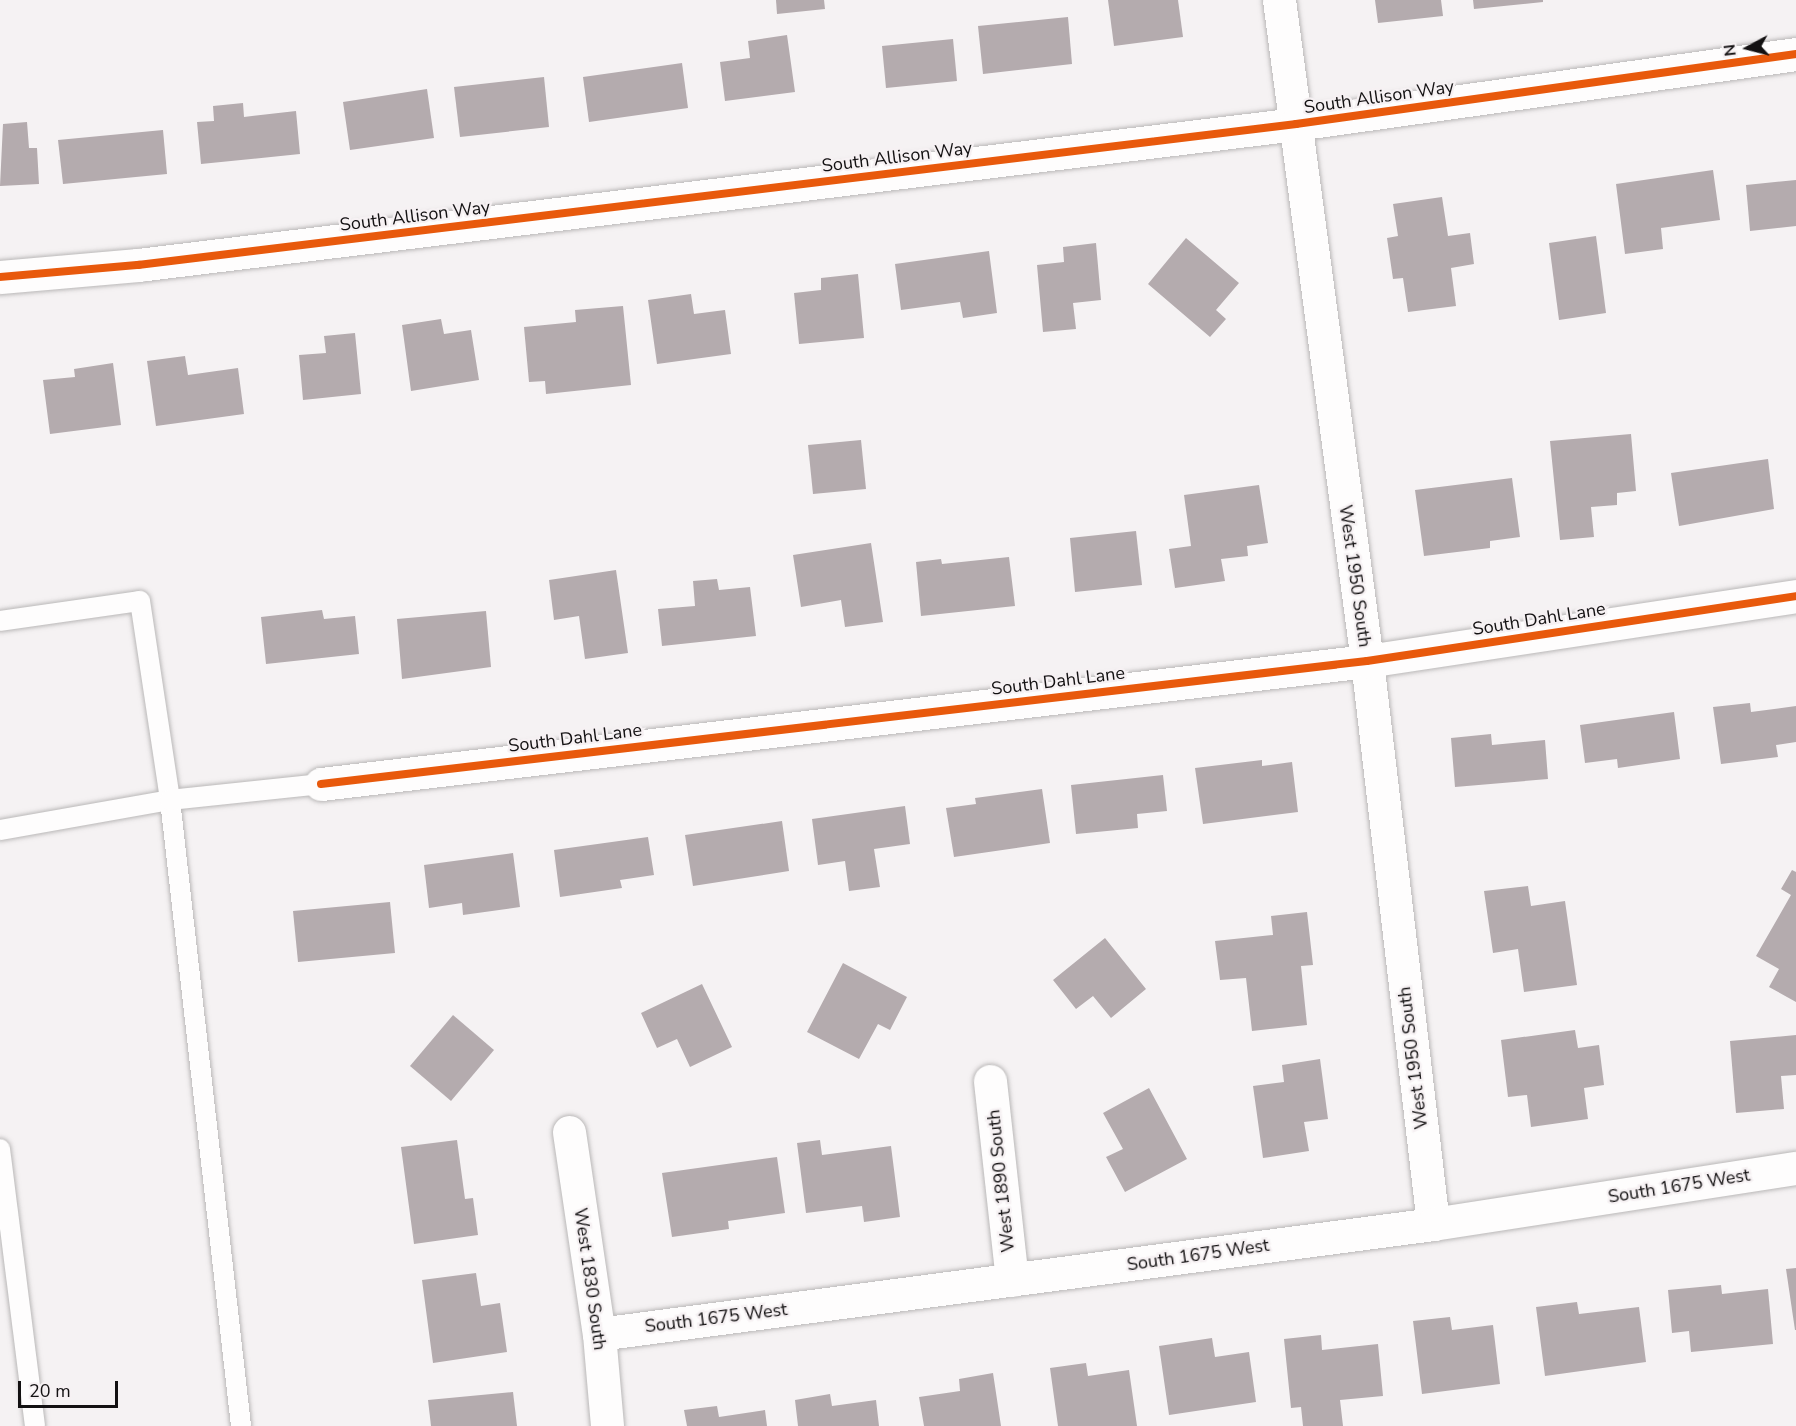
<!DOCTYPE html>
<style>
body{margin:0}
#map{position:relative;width:1796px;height:1426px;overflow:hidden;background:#f5f2f3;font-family:"Nunito Sans",sans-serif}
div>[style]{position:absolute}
.building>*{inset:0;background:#b4abae}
.roads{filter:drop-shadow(0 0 2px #bab8b8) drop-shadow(0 0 2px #bab8b8)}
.lane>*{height:20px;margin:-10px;padding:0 10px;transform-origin:10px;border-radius:10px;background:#fefdfd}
.street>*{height:33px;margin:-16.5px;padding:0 16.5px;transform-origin:16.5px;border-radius:16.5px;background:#fefdfd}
.cycleway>*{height:8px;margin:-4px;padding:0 4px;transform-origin:4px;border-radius:4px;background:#e8590c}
span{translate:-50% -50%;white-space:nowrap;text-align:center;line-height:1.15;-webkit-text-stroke:4.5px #f6f1f3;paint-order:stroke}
.street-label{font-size:18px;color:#131112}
.north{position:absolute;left:1718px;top:18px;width:60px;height:60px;-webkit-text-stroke:4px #f6f1f3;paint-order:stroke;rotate:263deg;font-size:16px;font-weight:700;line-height:24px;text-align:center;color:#131112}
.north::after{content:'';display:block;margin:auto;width:21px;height:27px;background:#131112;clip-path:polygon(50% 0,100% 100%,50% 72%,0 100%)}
.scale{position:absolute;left:18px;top:1381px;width:100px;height:27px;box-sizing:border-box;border:3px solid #131112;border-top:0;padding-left:8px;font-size:18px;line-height:21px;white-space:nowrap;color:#131112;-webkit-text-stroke:4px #f6f1f3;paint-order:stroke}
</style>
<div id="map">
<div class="building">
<i style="clip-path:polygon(776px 0,824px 0,825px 9px,777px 14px)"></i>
<i style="clip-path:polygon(1108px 0,1178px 0,1183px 37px,1114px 46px)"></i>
<i style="clip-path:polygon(1375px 0,1441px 0,1443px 16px,1378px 23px)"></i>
<i style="clip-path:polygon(1473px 0,1543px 0,1543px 2px,1474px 9px)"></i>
<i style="clip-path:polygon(1068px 17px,1072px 64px,983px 74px,978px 26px)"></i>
<i style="clip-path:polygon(787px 35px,795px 92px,725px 101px,720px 62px,750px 58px,748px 41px)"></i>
<i style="clip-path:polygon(953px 39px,957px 81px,886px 88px,882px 46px)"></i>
<i style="clip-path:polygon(682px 63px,688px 108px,589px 122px,583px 77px)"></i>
<i style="clip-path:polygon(544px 77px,549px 127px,460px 137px,454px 87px)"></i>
<i style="clip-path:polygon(427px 89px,434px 138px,350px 150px,343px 102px)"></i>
<i style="clip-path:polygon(243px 103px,244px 117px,296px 111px,300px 154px,201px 164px,197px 122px,214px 121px,213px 106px)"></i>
<i style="clip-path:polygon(27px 122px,29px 148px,37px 148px,39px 184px,0 186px,3px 124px)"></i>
<i style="clip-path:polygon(163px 130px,167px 174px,63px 184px,58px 140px)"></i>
<i style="clip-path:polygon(1713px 170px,1720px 220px,1661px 228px,1663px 249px,1625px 254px,1616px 184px)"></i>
<i style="clip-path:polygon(1796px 180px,1796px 226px,1750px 231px,1746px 185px)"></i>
<i style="clip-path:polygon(1442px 197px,1448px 236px,1470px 233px,1474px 264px,1451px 268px,1456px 306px,1408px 312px,1403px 278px,1393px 279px,1387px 238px,1398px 236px,1393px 204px)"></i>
<i style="clip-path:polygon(1596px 236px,1606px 313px,1559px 320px,1549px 243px)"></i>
<i style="clip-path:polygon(1186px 238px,1239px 283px,1216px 310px,1226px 319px,1210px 337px,1148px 284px)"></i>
<i style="clip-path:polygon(1096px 243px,1101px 300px,1073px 303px,1076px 329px,1043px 332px,1037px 265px,1064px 262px,1063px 247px)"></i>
<i style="clip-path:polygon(989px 251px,997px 313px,963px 318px,960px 302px,901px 310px,895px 264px)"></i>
<i style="clip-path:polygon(858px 274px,864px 338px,799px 344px,794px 293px,821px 290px,821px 278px)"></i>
<i style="clip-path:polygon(691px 294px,694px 314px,725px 310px,731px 354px,657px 364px,648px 300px)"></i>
<i style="clip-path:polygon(623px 306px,631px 385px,546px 394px,545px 381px,529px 382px,524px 327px,576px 322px,575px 310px)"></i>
<i style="clip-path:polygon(441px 319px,444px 334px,471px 330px,479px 380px,411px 391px,402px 325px)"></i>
<i style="clip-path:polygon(355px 333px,361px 394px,303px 400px,299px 355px,326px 353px,324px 336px)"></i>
<i style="clip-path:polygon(185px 356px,188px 375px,238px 368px,244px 414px,156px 426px,147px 361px)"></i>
<i style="clip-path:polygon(113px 363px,121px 425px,50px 434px,43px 380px,75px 377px,74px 369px)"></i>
<i style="clip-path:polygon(1631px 434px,1636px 491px,1617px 493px,1617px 505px,1591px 507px,1594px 537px,1560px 540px,1550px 441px)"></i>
<i style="clip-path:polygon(861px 440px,866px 489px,813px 494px,808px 445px)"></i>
<i style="clip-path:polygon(1768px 459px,1774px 509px,1679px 526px,1671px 473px)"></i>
<i style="clip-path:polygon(1512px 478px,1520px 537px,1490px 541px,1490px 548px,1424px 556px,1415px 490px)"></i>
<i style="clip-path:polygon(1259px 485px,1268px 543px,1247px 546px,1248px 556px,1221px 559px,1225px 581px,1175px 588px,1169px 549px,1191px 546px,1184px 495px)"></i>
<i style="clip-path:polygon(1136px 531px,1142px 585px,1075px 592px,1070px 538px)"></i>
<i style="clip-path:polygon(871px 543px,883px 622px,845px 627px,841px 600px,801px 607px,793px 555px)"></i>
<i style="clip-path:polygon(1009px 557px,1015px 606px,921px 616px,916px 562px,941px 559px,942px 564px)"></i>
<i style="clip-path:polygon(616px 570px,628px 653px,585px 659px,579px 616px,554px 620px,549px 580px)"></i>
<i style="clip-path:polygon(717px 579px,719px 590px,750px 587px,756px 636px,662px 646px,658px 609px,695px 606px,693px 581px)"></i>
<i style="clip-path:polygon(322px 610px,324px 619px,355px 616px,359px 654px,266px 664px,261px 617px)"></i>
<i style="clip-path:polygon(486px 611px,491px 667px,402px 679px,397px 619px)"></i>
<i style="clip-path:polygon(1750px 703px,1751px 712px,1796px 706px,1796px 742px,1776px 745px,1778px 757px,1721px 764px,1713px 707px)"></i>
<i style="clip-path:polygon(1674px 712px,1680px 759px,1618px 768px,1617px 759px,1585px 763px,1580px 725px)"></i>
<i style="clip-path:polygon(1491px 734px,1492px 745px,1545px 740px,1548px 779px,1455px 787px,1451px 738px)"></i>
<i style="clip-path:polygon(1262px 760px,1262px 766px,1292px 762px,1298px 812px,1203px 824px,1195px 768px)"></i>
<i style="clip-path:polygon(1163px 775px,1167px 811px,1137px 814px,1138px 828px,1076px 834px,1071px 785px)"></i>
<i style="clip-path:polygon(1042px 789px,1050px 843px,954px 857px,946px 808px,976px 804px,975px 798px)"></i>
<i style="clip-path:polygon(905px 806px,910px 844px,874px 849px,880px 887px,849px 891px,845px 861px,818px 865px,812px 819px)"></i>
<i style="clip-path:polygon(782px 821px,789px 871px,693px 886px,685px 835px)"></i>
<i style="clip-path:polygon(648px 837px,654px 875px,620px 880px,622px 888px,560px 897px,554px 850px)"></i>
<i style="clip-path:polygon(513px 853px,520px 907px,463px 915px,462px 903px,429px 908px,424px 865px)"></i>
<i style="clip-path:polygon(1792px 870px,1796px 872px,1796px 1002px,1769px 987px,1779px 969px,1756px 956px,1791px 895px,1781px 889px)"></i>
<i style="clip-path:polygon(1528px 886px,1531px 906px,1565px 901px,1577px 985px,1524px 992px,1518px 949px,1493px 953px,1484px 891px)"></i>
<i style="clip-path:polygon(390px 902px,395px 953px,298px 962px,293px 911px)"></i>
<i style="clip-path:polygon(1307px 912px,1313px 965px,1301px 966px,1307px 1025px,1252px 1031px,1246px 978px,1220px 980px,1215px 941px,1273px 935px,1271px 916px)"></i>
<i style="clip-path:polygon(1105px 938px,1146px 989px,1111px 1018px,1093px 996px,1076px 1009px,1053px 980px)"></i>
<i style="clip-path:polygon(843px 963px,907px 997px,890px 1030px,878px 1024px,859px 1059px,807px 1032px)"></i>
<i style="clip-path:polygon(702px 984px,732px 1047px,690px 1067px,677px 1039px,657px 1048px,641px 1013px)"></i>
<i style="clip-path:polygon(453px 1015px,494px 1050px,451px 1101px,410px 1066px)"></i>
<i style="clip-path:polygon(1575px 1030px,1578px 1048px,1599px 1045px,1604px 1085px,1584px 1088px,1588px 1119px,1531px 1127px,1527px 1095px,1508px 1097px,1501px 1040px)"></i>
<i style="clip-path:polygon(1796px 1035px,1796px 1075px,1781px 1076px,1784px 1109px,1736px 1113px,1730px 1041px)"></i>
<i style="clip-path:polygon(1320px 1059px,1328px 1119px,1304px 1122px,1309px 1151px,1263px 1158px,1253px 1086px,1284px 1082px,1282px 1065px)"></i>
<i style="clip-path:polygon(1149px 1088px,1187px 1159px,1125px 1192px,1106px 1157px,1123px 1149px,1103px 1113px)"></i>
<i style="clip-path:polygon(457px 1140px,465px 1199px,473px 1198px,478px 1235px,414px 1244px,401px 1147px)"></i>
<i style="clip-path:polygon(820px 1140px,822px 1155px,891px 1146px,900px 1217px,864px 1222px,862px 1206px,806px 1213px,797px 1143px)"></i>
<i style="clip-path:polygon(777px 1157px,785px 1213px,728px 1221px,729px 1229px,672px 1237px,662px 1173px)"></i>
<i style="clip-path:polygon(1796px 1268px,1796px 1330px,1795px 1330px,1786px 1269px)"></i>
<i style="clip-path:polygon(476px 1273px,481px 1306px,500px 1303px,507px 1352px,433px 1363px,422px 1280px)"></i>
<i style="clip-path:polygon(1721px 1285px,1722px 1294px,1768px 1289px,1773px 1344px,1691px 1352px,1689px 1331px,1672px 1333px,1668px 1290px)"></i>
<i style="clip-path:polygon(1577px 1302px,1579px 1314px,1639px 1307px,1646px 1362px,1545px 1376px,1536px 1307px)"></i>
<i style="clip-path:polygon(1450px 1317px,1452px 1330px,1493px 1325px,1500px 1384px,1422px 1394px,1413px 1321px)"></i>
<i style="clip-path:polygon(1321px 1335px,1322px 1350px,1378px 1344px,1383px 1396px,1340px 1400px,1343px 1426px,1303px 1426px,1301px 1407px,1291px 1408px,1284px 1339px)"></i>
<i style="clip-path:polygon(1212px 1338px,1215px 1357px,1249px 1352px,1256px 1402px,1169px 1415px,1159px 1346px)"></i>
<i style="clip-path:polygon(1086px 1363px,1088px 1376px,1129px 1370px,1137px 1426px,1058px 1426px,1050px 1368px)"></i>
<i style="clip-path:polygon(993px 1373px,1001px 1426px,924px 1426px,919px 1397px,960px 1391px,959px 1379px)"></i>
<i style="clip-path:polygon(513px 1392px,517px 1426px,431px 1426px,428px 1400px)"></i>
<i style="clip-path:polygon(830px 1394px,832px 1406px,876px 1400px,879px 1426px,798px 1426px,795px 1400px)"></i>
<i style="clip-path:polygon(717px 1406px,719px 1417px,765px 1410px,767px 1426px,687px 1426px,684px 1410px)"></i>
</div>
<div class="roads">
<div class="lane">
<i style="left:0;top:621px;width:141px;rotate:-8.1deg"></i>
<i style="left:140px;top:601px;width:201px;rotate:81.4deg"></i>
<i style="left:170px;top:800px;width:173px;rotate:170deg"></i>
<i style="left:0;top:1149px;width:279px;rotate:82.8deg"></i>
<i style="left:241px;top:1426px;width:630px;rotate:-96.47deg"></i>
<i style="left:170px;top:800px;width:152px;rotate:-6deg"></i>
</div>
<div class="street">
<i style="left:1279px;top:0;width:667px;rotate:82.42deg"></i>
<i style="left:1367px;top:661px;width:567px;rotate:83.31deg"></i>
<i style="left:0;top:277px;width:139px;rotate:-5deg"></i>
<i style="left:138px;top:265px;width:1167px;rotate:-6.94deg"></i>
<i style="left:1296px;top:124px;width:505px;rotate:-7.97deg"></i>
<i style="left:321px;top:784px;width:1053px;rotate:-6.71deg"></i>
<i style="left:1367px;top:661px;width:434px;rotate:-8.6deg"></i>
<i style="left:990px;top:1081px;width:200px;rotate:83.7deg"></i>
<i style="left:569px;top:1132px;width:204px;rotate:81.6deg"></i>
<i style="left:599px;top:1334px;width:92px;rotate:85deg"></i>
<i style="left:599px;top:1334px;width:841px;rotate:-7.51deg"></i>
<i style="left:1433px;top:1224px;width:367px;rotate:-8.8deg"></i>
</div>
</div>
<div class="cycleway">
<i style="left:0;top:277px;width:139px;rotate:-5deg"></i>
<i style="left:138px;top:265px;width:1167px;rotate:-6.94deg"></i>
<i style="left:1296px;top:124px;width:505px;rotate:-7.97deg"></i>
<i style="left:321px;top:784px;width:1053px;rotate:-6.71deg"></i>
<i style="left:1367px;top:661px;width:434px;rotate:-8.6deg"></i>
</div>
<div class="street-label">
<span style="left:1379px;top:97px;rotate:-8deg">South Allison Way</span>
<span style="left:897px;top:157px;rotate:-7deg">South Allison Way</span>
<span style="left:415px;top:216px;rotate:-7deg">South Allison Way</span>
<span style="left:1355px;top:576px;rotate:82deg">West 1950 South</span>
<span style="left:1539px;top:619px;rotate:-9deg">South Dahl Lane</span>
<span style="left:1058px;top:681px;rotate:-7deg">South Dahl Lane</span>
<span style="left:575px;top:738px;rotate:-7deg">South Dahl Lane</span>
<span style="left:1413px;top:1058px;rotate:-97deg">West 1950 South</span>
<span style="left:1001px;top:1181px;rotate:-96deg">West 1890 South</span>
<span style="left:1679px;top:1186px;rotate:-9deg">South 1675 West</span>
<span style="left:1198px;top:1255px;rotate:-8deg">South 1675 West</span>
<span style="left:590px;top:1279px;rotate:82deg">West 1830 South</span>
<span style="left:716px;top:1318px;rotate:-7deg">South 1675 West</span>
</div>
<div class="north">N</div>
<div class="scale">20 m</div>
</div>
